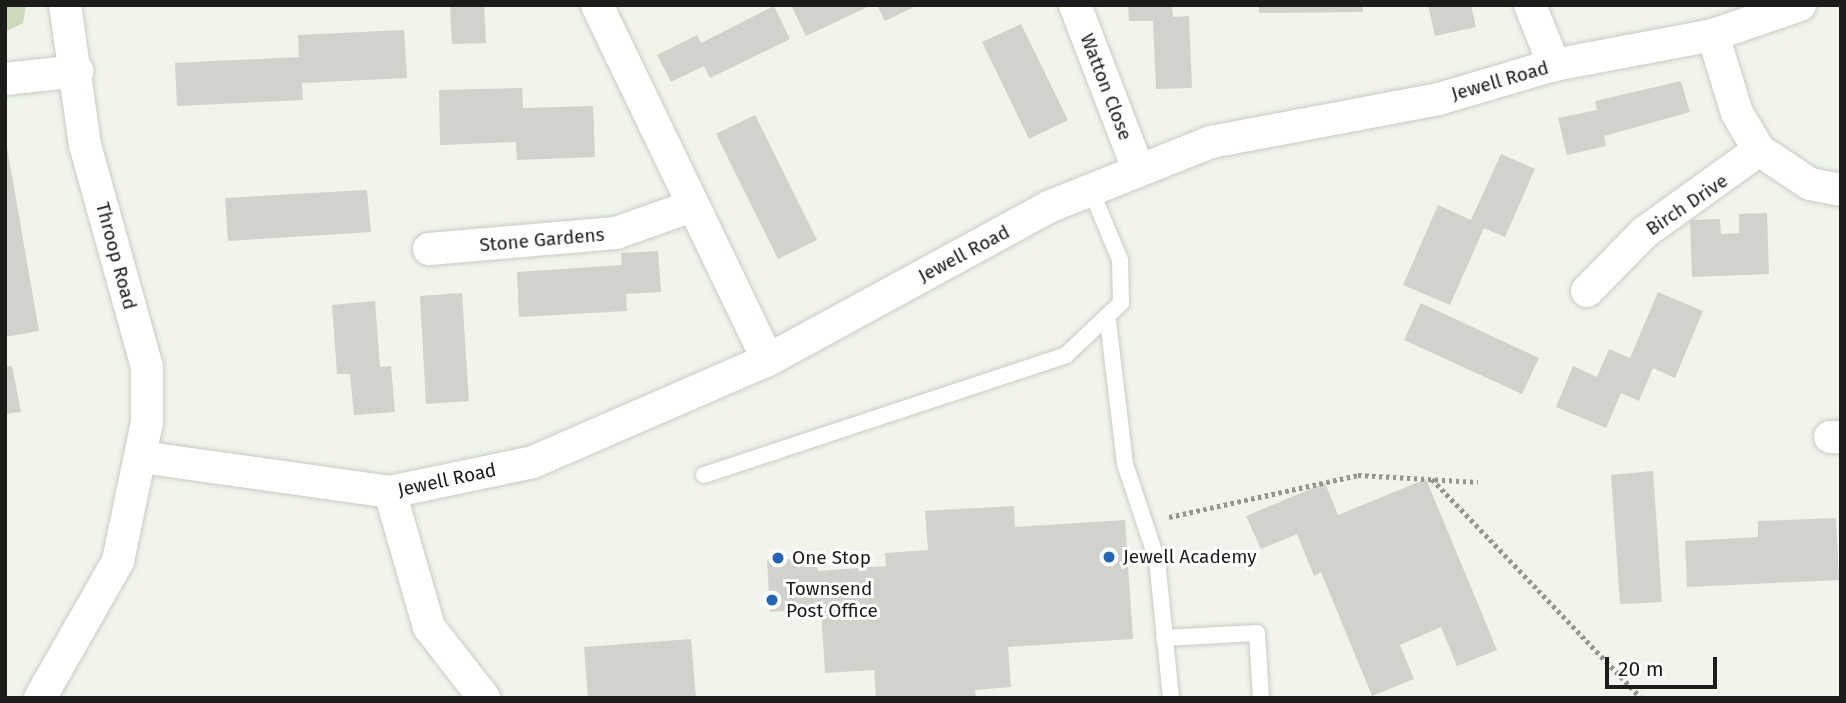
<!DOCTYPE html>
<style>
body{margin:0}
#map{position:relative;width:1846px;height:703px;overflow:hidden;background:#f0f4eb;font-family:"Fira Sans",sans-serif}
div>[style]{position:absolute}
.green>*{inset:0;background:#ccd9ba}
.building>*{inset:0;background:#d0d3cb}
.path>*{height:4.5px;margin-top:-2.25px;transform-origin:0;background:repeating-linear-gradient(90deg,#949690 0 3.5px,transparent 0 7px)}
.roads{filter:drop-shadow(0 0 2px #c9ccc4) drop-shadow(0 0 2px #c9ccc4)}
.lane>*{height:16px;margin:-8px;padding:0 8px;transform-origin:8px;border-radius:8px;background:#fff}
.street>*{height:32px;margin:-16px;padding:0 16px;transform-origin:16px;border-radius:16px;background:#fff}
.dots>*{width:19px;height:19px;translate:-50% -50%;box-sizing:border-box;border:4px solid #fff;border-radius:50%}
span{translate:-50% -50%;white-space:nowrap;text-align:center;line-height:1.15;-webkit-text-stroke:6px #fff;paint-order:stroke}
.street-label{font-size:19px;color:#1c1d1a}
.poi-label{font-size:19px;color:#1c1d1a}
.left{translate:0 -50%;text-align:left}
.frame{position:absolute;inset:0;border:7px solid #1c1d1a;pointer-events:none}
.scale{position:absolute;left:1605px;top:657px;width:112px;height:32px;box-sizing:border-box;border:4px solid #1c1d1a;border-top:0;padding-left:9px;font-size:21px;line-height:24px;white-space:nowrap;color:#1c1d1a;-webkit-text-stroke:5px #fff;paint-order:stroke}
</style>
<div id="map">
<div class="green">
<i style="clip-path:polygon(5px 5px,26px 5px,23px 23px,5px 32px)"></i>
</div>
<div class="building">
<i style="clip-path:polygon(450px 5px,484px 5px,486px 43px,452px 44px)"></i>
<i style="clip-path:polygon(791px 5px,872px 5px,806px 36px)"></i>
<i style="clip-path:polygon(877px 5px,918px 5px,885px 21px)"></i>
<i style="clip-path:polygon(1128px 5px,1172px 5px,1173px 17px,1189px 16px,1192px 88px,1156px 89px,1153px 21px,1129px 21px)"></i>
<i style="clip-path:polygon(1259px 5px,1363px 5px,1363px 12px,1259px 13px)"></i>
<i style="clip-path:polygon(1428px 5px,1471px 5px,1476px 27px,1435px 36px)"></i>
<i style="clip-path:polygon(774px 6px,790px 39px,710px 78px,704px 66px,671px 82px,657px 55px,697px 35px,701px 43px)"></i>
<i style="clip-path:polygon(1021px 24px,1068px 120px,1029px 139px,982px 42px)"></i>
<i style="clip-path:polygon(404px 30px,407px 78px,302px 83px,303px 100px,177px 106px,175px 63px,299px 57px,298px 35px)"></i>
<i style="clip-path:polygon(1681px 81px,1690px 112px,1604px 136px,1606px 146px,1567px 155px,1558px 118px,1597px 110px,1595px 101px)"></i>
<i style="clip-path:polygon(522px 88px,523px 108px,593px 106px,595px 157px,517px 160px,516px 142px,440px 145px,439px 90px)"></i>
<i style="clip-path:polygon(755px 115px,817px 240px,778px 259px,716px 134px)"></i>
<i style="clip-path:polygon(5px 136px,39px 331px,5px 337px)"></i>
<i style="clip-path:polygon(1501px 154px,1535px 169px,1505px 237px,1484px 228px,1450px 305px,1403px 285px,1438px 205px,1471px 220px)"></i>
<i style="clip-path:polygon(367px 190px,371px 232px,228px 241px,225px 198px)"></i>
<i style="clip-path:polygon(1767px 213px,1769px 274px,1692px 277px,1690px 220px,1720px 219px,1721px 234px,1739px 233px,1739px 214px)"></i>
<i style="clip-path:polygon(658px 251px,661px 292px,626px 294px,627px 311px,519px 317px,517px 272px,622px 265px,621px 253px)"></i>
<i style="clip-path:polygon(1658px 292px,1703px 311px,1675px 378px,1653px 368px,1639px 401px,1621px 393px,1606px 428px,1556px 407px,1573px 366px,1597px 377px,1609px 349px,1630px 358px)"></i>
<i style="clip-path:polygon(462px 293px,469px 401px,426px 404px,420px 296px)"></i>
<i style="clip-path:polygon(375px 301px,380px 367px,391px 366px,395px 412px,354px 415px,350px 374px,337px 374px,332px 305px)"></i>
<i style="clip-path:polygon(1421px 303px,1539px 358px,1522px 394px,1404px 340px)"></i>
<i style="clip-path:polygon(12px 366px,21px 412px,5px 414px,5px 367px)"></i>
<i style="clip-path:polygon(1653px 471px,1662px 602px,1620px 604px,1611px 475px)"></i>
<i style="clip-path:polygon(1426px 479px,1497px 650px,1457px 666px,1441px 627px,1400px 645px,1414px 679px,1372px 696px,1321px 572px,1314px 576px,1297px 534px,1261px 549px,1246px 516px,1325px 483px,1338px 515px)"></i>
<i style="clip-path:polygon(1014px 506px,1015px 527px,1125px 520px,1133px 639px,1008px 647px,1011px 687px,975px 690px,976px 698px,876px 698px,874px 670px,825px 673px,821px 608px,770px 612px,767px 560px,814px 558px,818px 571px,886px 566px,885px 553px,928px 550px,925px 511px)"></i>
<i style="clip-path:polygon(1836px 518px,1839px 580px,1687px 587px,1685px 541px,1758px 537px,1758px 521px)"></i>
<i style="clip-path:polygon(691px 639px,696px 698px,588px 698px,584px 647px)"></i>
</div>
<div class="path">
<i style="left:1432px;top:479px;width:303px;rotate:46.3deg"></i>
<i style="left:1169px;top:517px;width:194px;rotate:-12.5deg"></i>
<i style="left:1358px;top:475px;width:120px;rotate:3.3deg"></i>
</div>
<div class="roads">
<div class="lane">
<i style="left:1108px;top:321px;width:144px;rotate:83.2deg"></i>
<i style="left:1125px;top:464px;width:101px;rotate:71.6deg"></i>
<i style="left:1157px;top:560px;width:139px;rotate:84.2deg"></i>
<i style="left:704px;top:475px;width:381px;rotate:-18.3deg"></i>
<i style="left:1066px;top:355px;width:76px;rotate:-43.4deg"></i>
<i style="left:1121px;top:303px;width:43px;rotate:-91.3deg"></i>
<i style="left:1120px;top:260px;width:76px;rotate:-112.5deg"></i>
<i style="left:1164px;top:638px;width:93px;rotate:-3.1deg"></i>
<i style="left:1257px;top:633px;width:65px;rotate:86.5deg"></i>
</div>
<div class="street">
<i style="left:597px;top:5px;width:394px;rotate:64.3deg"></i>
<i style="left:1075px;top:5px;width:176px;rotate:69deg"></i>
<i style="left:1530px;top:5px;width:65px;rotate:68.2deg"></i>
<i style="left:1713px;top:35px;width:82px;rotate:72.9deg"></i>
<i style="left:1737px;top:113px;width:43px;rotate:59.3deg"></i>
<i style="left:1759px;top:150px;width:61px;rotate:33.7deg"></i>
<i style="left:1810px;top:184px;width:32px;rotate:11deg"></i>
<i style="left:5px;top:79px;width:73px;rotate:-6.3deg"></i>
<i style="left:429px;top:249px;width:188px;rotate:-4.9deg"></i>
<i style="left:616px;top:233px;width:81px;rotate:-19.6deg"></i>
<i style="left:1587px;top:291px;width:83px;rotate:-45.5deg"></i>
<i style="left:1645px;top:232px;width:140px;rotate:-35.7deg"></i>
<i style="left:1830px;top:437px;width:11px"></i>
<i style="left:141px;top:457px;width:251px;rotate:8deg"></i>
<i style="left:390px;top:492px;width:146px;rotate:-11.8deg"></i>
<i style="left:533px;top:462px;width:256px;rotate:-23.5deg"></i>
<i style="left:768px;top:360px;width:322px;rotate:-28.6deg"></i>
<i style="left:1051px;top:206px;width:172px;rotate:-21.8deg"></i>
<i style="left:1211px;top:142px;width:232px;rotate:-10.7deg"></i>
<i style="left:1439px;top:99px;width:120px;rotate:-16.5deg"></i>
<i style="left:1554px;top:65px;width:162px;rotate:-10.7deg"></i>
<i style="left:1713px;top:35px;width:92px;rotate:-19deg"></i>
<i style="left:390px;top:492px;width:141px;rotate:73.9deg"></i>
<i style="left:429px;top:627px;width:90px;rotate:52.2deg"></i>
<i style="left:40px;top:698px;width:158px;rotate:-60.3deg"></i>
<i style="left:118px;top:561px;width:142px;rotate:-78.2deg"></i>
<i style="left:147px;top:422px;width:55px;rotate:-90deg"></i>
<i style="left:147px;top:367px;width:230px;rotate:-105.6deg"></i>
<i style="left:85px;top:145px;width:141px;rotate:-98.1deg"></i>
</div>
</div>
<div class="dots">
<i style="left:1109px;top:557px;background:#2365b6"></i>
<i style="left:778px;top:558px;background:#2365b6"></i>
<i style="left:772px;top:600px;background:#2365b6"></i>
</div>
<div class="street-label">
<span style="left:1500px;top:81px;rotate:-16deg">Jewell Road</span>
<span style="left:1106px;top:87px;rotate:69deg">Watton Close</span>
<span style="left:1687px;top:205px;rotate:-34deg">Birch Drive</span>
<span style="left:542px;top:240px;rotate:-5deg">Stone Gardens</span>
<span style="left:964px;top:254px;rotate:-28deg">Jewell Road</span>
<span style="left:116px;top:256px;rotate:75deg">Throop Road</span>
<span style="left:447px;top:480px;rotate:-12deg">Jewell Road</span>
</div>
<div class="poi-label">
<span class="left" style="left:1123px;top:557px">Jewell Academy</span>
<span class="left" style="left:792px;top:558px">One Stop</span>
<span class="left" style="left:786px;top:600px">Townsend<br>Post Office</span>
</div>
<div class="frame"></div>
<div class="scale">20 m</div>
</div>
